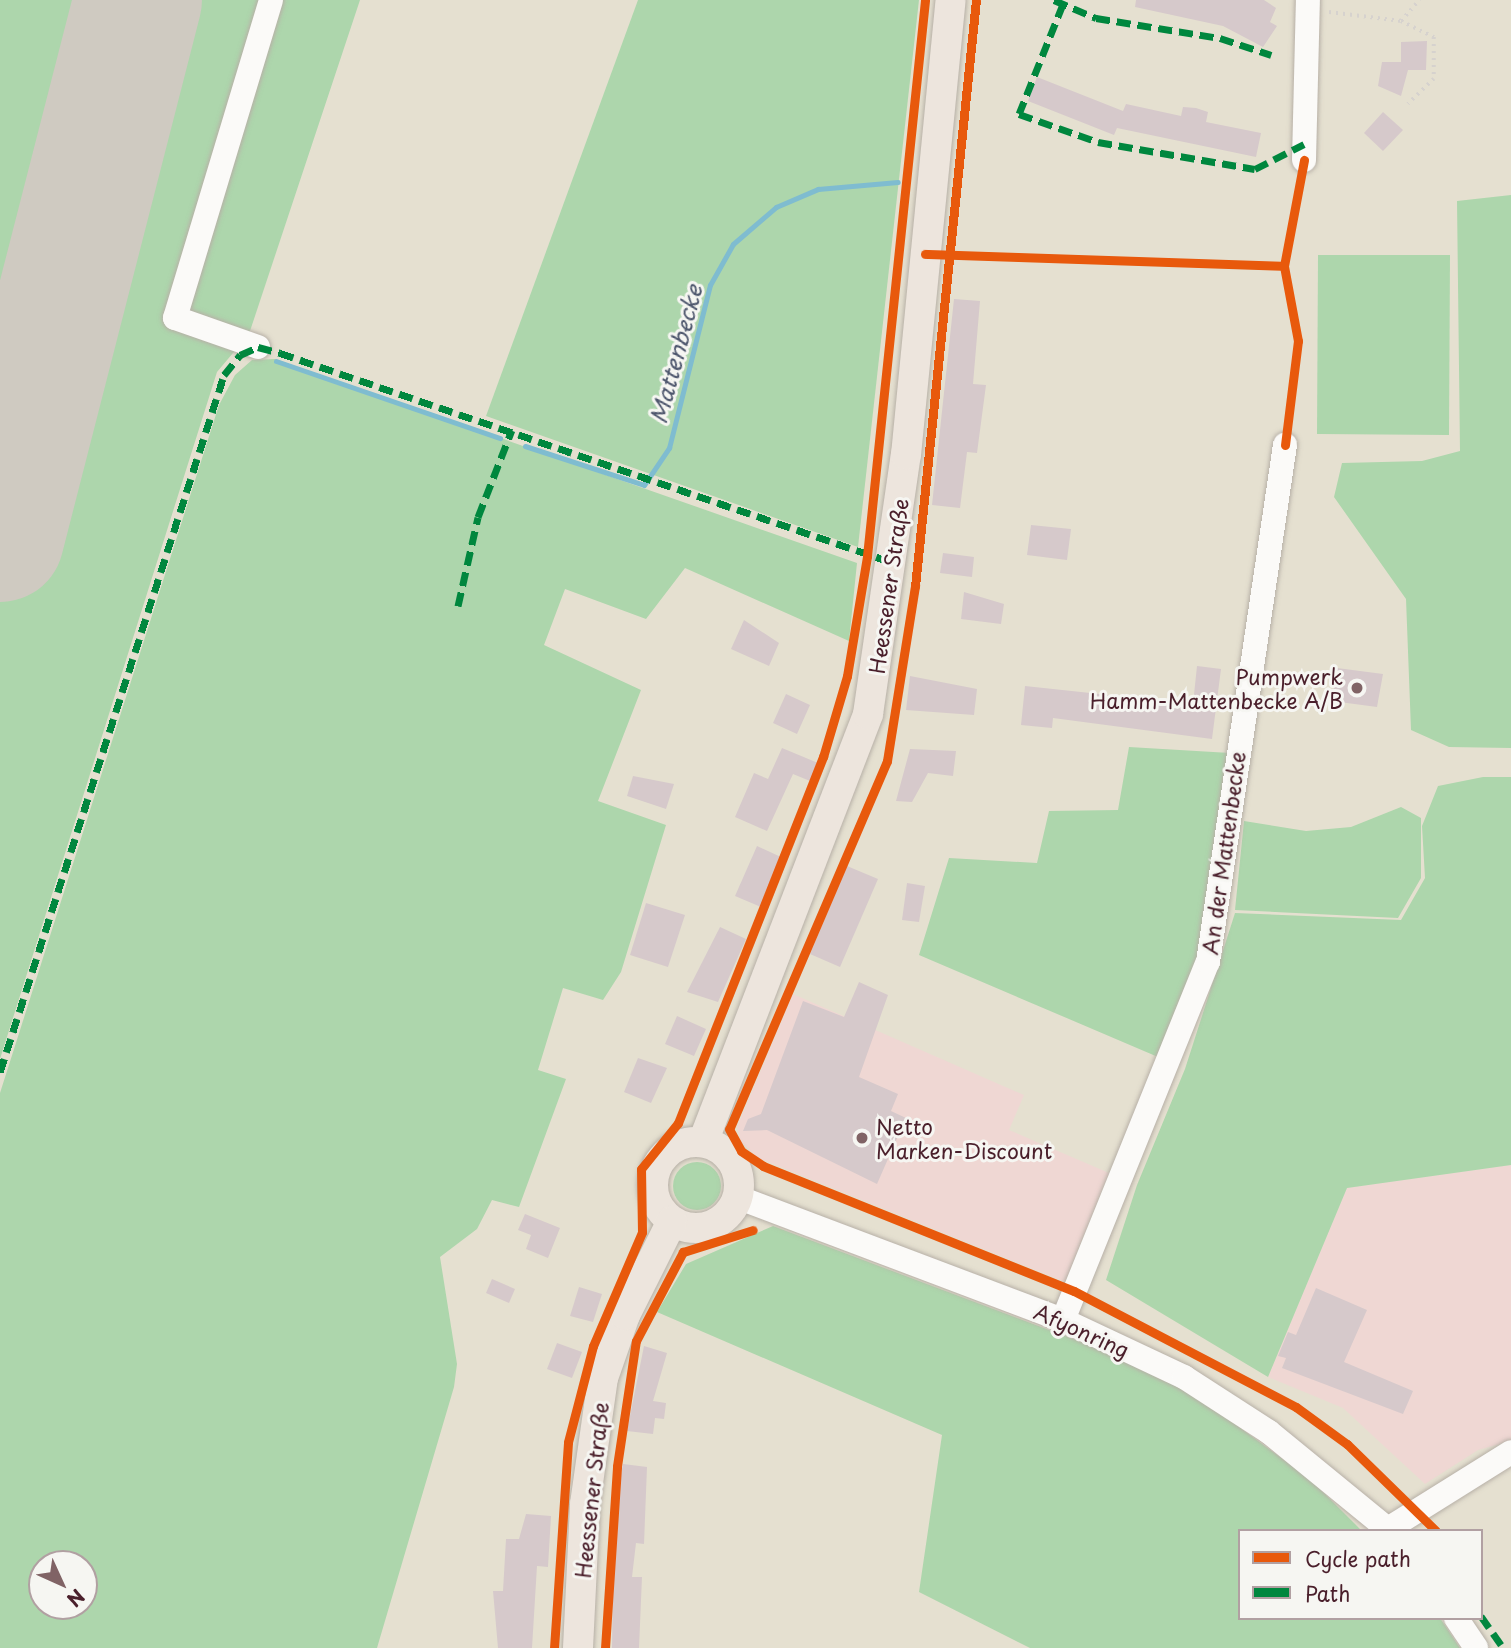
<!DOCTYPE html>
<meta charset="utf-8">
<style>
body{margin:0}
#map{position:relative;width:1511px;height:1648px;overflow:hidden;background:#e5e0d0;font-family:"Playpen Sans",sans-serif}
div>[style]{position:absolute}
.built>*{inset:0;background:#efd7d3}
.green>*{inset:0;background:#add6ac}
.round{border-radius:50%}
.stream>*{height:5px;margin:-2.5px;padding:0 2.5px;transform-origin:2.5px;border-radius:2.5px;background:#7fbcd0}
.runway>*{height:128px;margin:-64px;padding:0 64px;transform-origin:64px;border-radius:64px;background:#cfcac1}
.building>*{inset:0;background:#d6c9cb}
.path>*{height:3.5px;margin-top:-1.75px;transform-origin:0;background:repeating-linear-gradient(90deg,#d6d2ce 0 2px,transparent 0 7px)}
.roads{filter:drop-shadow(0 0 2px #b7b0a7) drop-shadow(0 0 2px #b7b0a7)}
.minor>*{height:24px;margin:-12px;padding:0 12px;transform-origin:12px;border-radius:12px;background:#fbfaf8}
.major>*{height:30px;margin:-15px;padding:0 15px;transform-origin:15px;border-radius:15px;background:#ede5dd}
.major>.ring{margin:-15px;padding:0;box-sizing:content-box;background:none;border:30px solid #ede5dd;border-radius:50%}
.quiet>*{height:7px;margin-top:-3.5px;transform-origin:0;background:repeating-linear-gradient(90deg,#00873e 0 14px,transparent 0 21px)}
.cycleway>*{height:9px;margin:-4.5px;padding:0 4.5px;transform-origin:4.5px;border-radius:4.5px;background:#e8590c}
.dots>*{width:19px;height:19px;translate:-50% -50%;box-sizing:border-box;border:4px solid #f6f6f2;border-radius:50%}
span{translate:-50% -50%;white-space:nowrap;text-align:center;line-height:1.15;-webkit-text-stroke:6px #f6f6f2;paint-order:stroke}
.street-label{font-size:21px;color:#4a1f2b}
.poi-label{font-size:21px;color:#4a1f2b}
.right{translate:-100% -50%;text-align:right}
.left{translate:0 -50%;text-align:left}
.water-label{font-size:23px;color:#4e576d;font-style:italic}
.legend{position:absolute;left:1238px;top:1529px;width:245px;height:91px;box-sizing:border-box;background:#f6f6f2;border:2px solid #b1a0a2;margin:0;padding:9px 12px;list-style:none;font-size:21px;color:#4a1f2b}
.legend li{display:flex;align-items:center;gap:14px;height:35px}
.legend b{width:35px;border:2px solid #b1a0a2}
.north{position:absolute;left:28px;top:1550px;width:70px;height:70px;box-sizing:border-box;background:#f6f6f2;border:2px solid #b1a0a2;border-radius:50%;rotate:135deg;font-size:19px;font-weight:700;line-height:28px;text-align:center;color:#4a1f2b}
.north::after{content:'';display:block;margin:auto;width:24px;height:32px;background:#806365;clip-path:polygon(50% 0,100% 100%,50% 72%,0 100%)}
</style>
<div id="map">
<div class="built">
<i style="clip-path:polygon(793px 994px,1024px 1095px,1009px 1130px,1109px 1173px,1065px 1282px,758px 1158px,741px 1142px,737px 1127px)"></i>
<i style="clip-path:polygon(1511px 1165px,1511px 1441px,1478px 1450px,1425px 1484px,1343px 1408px,1268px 1377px,1347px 1188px)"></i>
</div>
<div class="green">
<i style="clip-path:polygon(0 0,360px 0,249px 334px,217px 372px,0 1059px)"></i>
<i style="clip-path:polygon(638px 0,919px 0,858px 547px,486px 416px)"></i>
<i style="clip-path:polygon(1511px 195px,1511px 748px,1449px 747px,1411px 730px,1406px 599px,1334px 497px,1342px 463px,1422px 461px,1460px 451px,1457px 201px)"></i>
<i style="clip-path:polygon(1318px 255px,1450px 255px,1449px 435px,1317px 434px)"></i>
<i style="clip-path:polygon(evenodd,275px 359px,857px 563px,849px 641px,685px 568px,646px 619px,565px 589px,544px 645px,641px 690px,598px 801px,666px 825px,621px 972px,603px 1000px,563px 988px,538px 1070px,566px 1079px,519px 1207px,492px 1200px,477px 1229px,440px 1257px,457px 1364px,454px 1387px,377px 1648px,0 1648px,0 1093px,219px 405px,235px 375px,252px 360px,275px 359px,42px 1564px,84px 1564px,84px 1606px,42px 1606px,42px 1564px)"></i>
<i style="clip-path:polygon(1129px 747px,1230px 753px,1198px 961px,1158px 1057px,919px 955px,949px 858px,1037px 863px,1049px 811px,1118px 810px)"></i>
<i style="clip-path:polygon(1483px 777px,1511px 777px,1511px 1165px,1347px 1188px,1268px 1377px,1106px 1280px,1137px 1185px,1185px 1069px,1235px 913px,1401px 920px,1425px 878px,1422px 826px,1438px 786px)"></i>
<i style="clip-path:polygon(1401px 807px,1421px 818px,1421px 878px,1398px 918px,1235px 910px,1244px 821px,1306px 831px,1351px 827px)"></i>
<i class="round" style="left:673px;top:1162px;width:48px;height:48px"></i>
<i style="clip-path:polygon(773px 1226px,1102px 1350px,1190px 1391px,1310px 1479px,1362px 1531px,1240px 1531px,1240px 1618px,1440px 1618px,1460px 1648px,1030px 1648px,919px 1592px,942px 1435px,657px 1312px,686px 1264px)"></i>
</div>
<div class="stream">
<i style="left:276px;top:361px;width:237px;rotate:19deg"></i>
<i style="left:525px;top:446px;width:125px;rotate:18.1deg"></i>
<i style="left:644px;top:485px;width:45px;rotate:-56deg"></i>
<i style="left:669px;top:448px;width:168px;rotate:-75.9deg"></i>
<i style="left:710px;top:285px;width:47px;rotate:-60.7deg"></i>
<i style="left:733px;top:244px;width:57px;rotate:-40.7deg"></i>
<i style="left:776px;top:207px;width:46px;rotate:-23.2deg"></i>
<i style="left:818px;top:189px;width:80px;rotate:-5deg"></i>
</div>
<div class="runway">
<i style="left:0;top:538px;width:555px;rotate:-75.61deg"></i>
</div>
<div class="building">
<i style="clip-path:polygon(1136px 0,1264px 0,1276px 8px,1270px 22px,1277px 26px,1263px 47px,1223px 26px,1135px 7px)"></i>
<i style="clip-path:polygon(1427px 41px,1426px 70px,1408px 70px,1401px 96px,1378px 86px,1382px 62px,1401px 62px,1401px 42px)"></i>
<i style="clip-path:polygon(1037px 77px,1123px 111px,1126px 104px,1181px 116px,1183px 107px,1196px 108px,1208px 112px,1206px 122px,1261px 133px,1256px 157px,1117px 128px,1114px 135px,1028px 101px)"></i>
<i style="clip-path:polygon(1383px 112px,1403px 130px,1383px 151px,1364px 133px)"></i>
<i style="clip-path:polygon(954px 299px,980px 301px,973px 384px,986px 385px,977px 453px,967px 452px,960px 508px,932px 505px)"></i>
<i style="clip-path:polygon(1031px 525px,1071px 529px,1067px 560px,1027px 555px)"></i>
<i style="clip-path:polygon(943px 553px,974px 557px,972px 577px,940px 573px)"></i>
<i style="clip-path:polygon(964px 592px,1004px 604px,1001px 624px,961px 619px)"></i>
<i style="clip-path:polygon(744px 620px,779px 643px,769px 666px,731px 649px)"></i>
<i style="clip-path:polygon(1197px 666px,1221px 669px,1212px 739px,1053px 718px,1052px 728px,1021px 725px,1025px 686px,1193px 704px)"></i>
<i style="clip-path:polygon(1337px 668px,1383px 674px,1377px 707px,1332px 701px)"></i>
<i style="clip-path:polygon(910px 676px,977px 689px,974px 715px,906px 710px)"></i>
<i style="clip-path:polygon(786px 694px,810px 705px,797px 734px,773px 723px)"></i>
<i style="clip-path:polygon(782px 748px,818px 763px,810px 781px,793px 774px,767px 831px,735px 817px,754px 773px,768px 779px)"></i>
<i style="clip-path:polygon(910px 749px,956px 751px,953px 776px,928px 773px,912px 802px,896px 801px)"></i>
<i style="clip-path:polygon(633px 776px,674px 784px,666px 809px,627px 796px)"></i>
<i style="clip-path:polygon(757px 846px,783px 858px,761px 907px,735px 896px)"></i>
<i style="clip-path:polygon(847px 866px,878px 879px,840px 967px,810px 954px)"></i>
<i style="clip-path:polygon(907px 883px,925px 886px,919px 922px,902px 920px)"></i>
<i style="clip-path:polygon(646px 903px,685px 915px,668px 967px,630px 955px)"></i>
<i style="clip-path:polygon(720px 927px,746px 939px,718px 1002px,687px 992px)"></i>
<i style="clip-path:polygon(859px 982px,888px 995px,859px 1077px,898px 1094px,891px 1111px,906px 1118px,877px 1184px,767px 1130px,743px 1131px,748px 1119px,761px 1114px,803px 1001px,844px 1017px)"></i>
<i style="clip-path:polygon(677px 1016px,706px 1029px,694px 1056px,665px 1044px)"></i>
<i style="clip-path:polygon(638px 1058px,667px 1068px,651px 1103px,624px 1092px)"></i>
<i style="clip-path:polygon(525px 1214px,560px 1228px,548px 1258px,526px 1249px,531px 1235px,518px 1230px)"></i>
<i style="clip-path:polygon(492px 1279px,515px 1289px,509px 1303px,486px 1293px)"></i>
<i style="clip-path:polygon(579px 1287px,602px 1294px,593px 1322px,570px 1316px)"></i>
<i style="clip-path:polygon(1316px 1288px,1367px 1310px,1344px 1362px,1413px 1391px,1403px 1414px,1282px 1368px,1286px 1358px,1278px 1356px,1288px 1332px,1296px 1335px)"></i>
<i style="clip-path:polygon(557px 1343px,582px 1352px,572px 1378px,547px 1369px)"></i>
<i style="clip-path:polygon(644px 1346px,667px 1353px,653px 1401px,666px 1403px,664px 1419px,655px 1418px,653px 1434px,627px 1431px)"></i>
<i style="clip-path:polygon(623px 1464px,647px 1467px,644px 1544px,636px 1543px,632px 1577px,642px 1577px,639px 1648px,612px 1648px,614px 1512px)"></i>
<i style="clip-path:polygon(526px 1514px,551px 1516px,548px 1567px,537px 1566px,532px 1648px,498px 1648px,493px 1591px,503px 1591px,506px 1539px,519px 1539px)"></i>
</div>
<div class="path">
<i style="left:1329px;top:12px;width:73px;rotate:7.1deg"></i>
<i style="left:1401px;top:21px;width:28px;rotate:-49deg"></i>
<i style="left:1401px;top:21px;width:37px;rotate:26deg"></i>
<i style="left:1434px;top:37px;width:42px;rotate:90deg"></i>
<i style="left:1434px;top:79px;width:36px;rotate:136deg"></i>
</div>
<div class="roads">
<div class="minor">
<i style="left:1304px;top:160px;width:160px;rotate:-88.6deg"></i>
<i style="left:258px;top:347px;width:88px;rotate:-160.7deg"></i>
<i style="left:175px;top:318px;width:332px;rotate:-73.2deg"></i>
<i style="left:737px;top:1197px;width:348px;rotate:20.7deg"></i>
<i style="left:1063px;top:1320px;width:134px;rotate:25.2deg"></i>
<i style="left:1184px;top:1377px;width:101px;rotate:32.9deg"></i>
<i style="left:1269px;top:1432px;width:156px;rotate:39.3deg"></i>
<i style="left:1063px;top:1320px;width:386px;rotate:-68deg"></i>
<i style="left:1208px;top:962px;width:523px;rotate:-81.53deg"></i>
<i style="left:1388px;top:1529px;width:145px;rotate:-32deg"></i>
<i style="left:1456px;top:1618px;width:36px;rotate:56deg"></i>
</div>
<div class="major">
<i style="left:703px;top:1142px;width:459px;rotate:-68.9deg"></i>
<i style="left:868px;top:714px;width:262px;rotate:-81.7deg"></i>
<i style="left:906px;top:455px;width:457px;rotate:-84.4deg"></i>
<i class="ring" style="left:653px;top:1142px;width:56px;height:56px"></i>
<i style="left:578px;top:1648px;width:144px;rotate:-87.2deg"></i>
<i style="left:585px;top:1504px;width:127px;rotate:-81.9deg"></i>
<i style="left:603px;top:1378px;width:67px;rotate:-70.8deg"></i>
<i style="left:625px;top:1315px;width:105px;rotate:-63.4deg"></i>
</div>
</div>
<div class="quiet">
<i style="left:1054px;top:0;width:46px;rotate:23.2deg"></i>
<i style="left:1096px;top:18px;width:126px;rotate:9.2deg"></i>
<i style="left:1220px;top:38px;width:54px;rotate:18.4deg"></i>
<i style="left:1063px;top:4px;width:118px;rotate:111.8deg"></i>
<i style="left:1019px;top:114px;width:84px;rotate:19.5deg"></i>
<i style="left:1098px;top:142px;width:159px;rotate:9.8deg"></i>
<i style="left:1255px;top:169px;width:55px;rotate:-27deg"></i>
<i style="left:458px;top:606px;width:91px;rotate:-77.3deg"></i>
<i style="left:478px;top:517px;width:93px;rotate:-68.7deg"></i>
<i style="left:0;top:1072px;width:732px;rotate:-72.18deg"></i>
<i style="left:224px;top:375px;width:26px;rotate:-51deg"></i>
<i style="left:240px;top:355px;width:20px;rotate:-24deg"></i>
<i style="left:258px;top:347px;width:23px;rotate:15deg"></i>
<i style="left:280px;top:353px;width:646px;rotate:18.88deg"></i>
<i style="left:1481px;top:1616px;width:39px;rotate:55deg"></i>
</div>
<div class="cycleway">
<i style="left:976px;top:0;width:589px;rotate:95.94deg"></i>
<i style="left:915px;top:586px;width:177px;rotate:99.1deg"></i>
<i style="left:887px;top:761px;width:400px;rotate:113.2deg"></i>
<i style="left:729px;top:1129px;width:25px;rotate:61deg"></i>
<i style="left:741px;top:1151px;width:27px;rotate:34deg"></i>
<i style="left:763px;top:1166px;width:335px;rotate:21.9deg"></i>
<i style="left:1074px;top:1291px;width:250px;rotate:27.6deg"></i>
<i style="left:1296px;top:1407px;width:63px;rotate:36deg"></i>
<i style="left:1347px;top:1444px;width:124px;rotate:44.3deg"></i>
<i style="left:925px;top:254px;width:359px;rotate:1.9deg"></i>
<i style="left:1285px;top:445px;width:105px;rotate:-82.9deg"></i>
<i style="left:1298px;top:341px;width:76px;rotate:-100.6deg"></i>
<i style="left:1284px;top:266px;width:108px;rotate:-79.3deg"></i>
<i style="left:554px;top:1648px;width:206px;rotate:-86.1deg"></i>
<i style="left:568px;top:1442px;width:99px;rotate:-75.4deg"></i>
<i style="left:593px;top:1346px;width:124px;rotate:-66.7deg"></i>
<i style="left:642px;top:1232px;width:63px;rotate:-90.9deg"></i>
<i style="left:641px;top:1169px;width:59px;rotate:-51.2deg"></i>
<i style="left:678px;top:1123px;width:394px;rotate:-68.4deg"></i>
<i style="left:823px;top:757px;width:84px;rotate:-73.5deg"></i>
<i style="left:847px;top:676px;width:122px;rotate:-80.5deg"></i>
<i style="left:867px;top:556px;width:559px;rotate:-84.04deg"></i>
<i style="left:605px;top:1648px;width:182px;rotate:-86.2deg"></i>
<i style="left:617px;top:1466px;width:126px;rotate:-81.4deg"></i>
<i style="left:636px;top:1341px;width:101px;rotate:-62.2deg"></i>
<i style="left:683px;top:1252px;width:73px;rotate:-17.4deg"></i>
</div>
<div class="dots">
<i style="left:1357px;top:688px;background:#806365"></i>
<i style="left:862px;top:1138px;background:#806365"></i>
</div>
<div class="street-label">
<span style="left:888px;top:586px;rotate:-82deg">Heessener Straße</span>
<span style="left:1223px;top:853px;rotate:-82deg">An der Mattenbecke</span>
<span style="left:1082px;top:1330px;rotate:24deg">Afyonring</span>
<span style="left:591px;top:1490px;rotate:-84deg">Heessener Straße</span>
</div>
<div class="poi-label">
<span class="right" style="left:1343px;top:688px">Pumpwerk<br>Hamm-Mattenbecke A/B</span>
<span class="left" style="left:876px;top:1138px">Netto<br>Marken-Discount</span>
</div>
<div class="water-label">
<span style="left:676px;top:354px;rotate:-75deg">Mattenbecke</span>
</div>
<ul class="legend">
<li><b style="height:9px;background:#e8590c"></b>Cycle path</li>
<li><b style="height:9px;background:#00873e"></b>Path</li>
</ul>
<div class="north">N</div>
</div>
